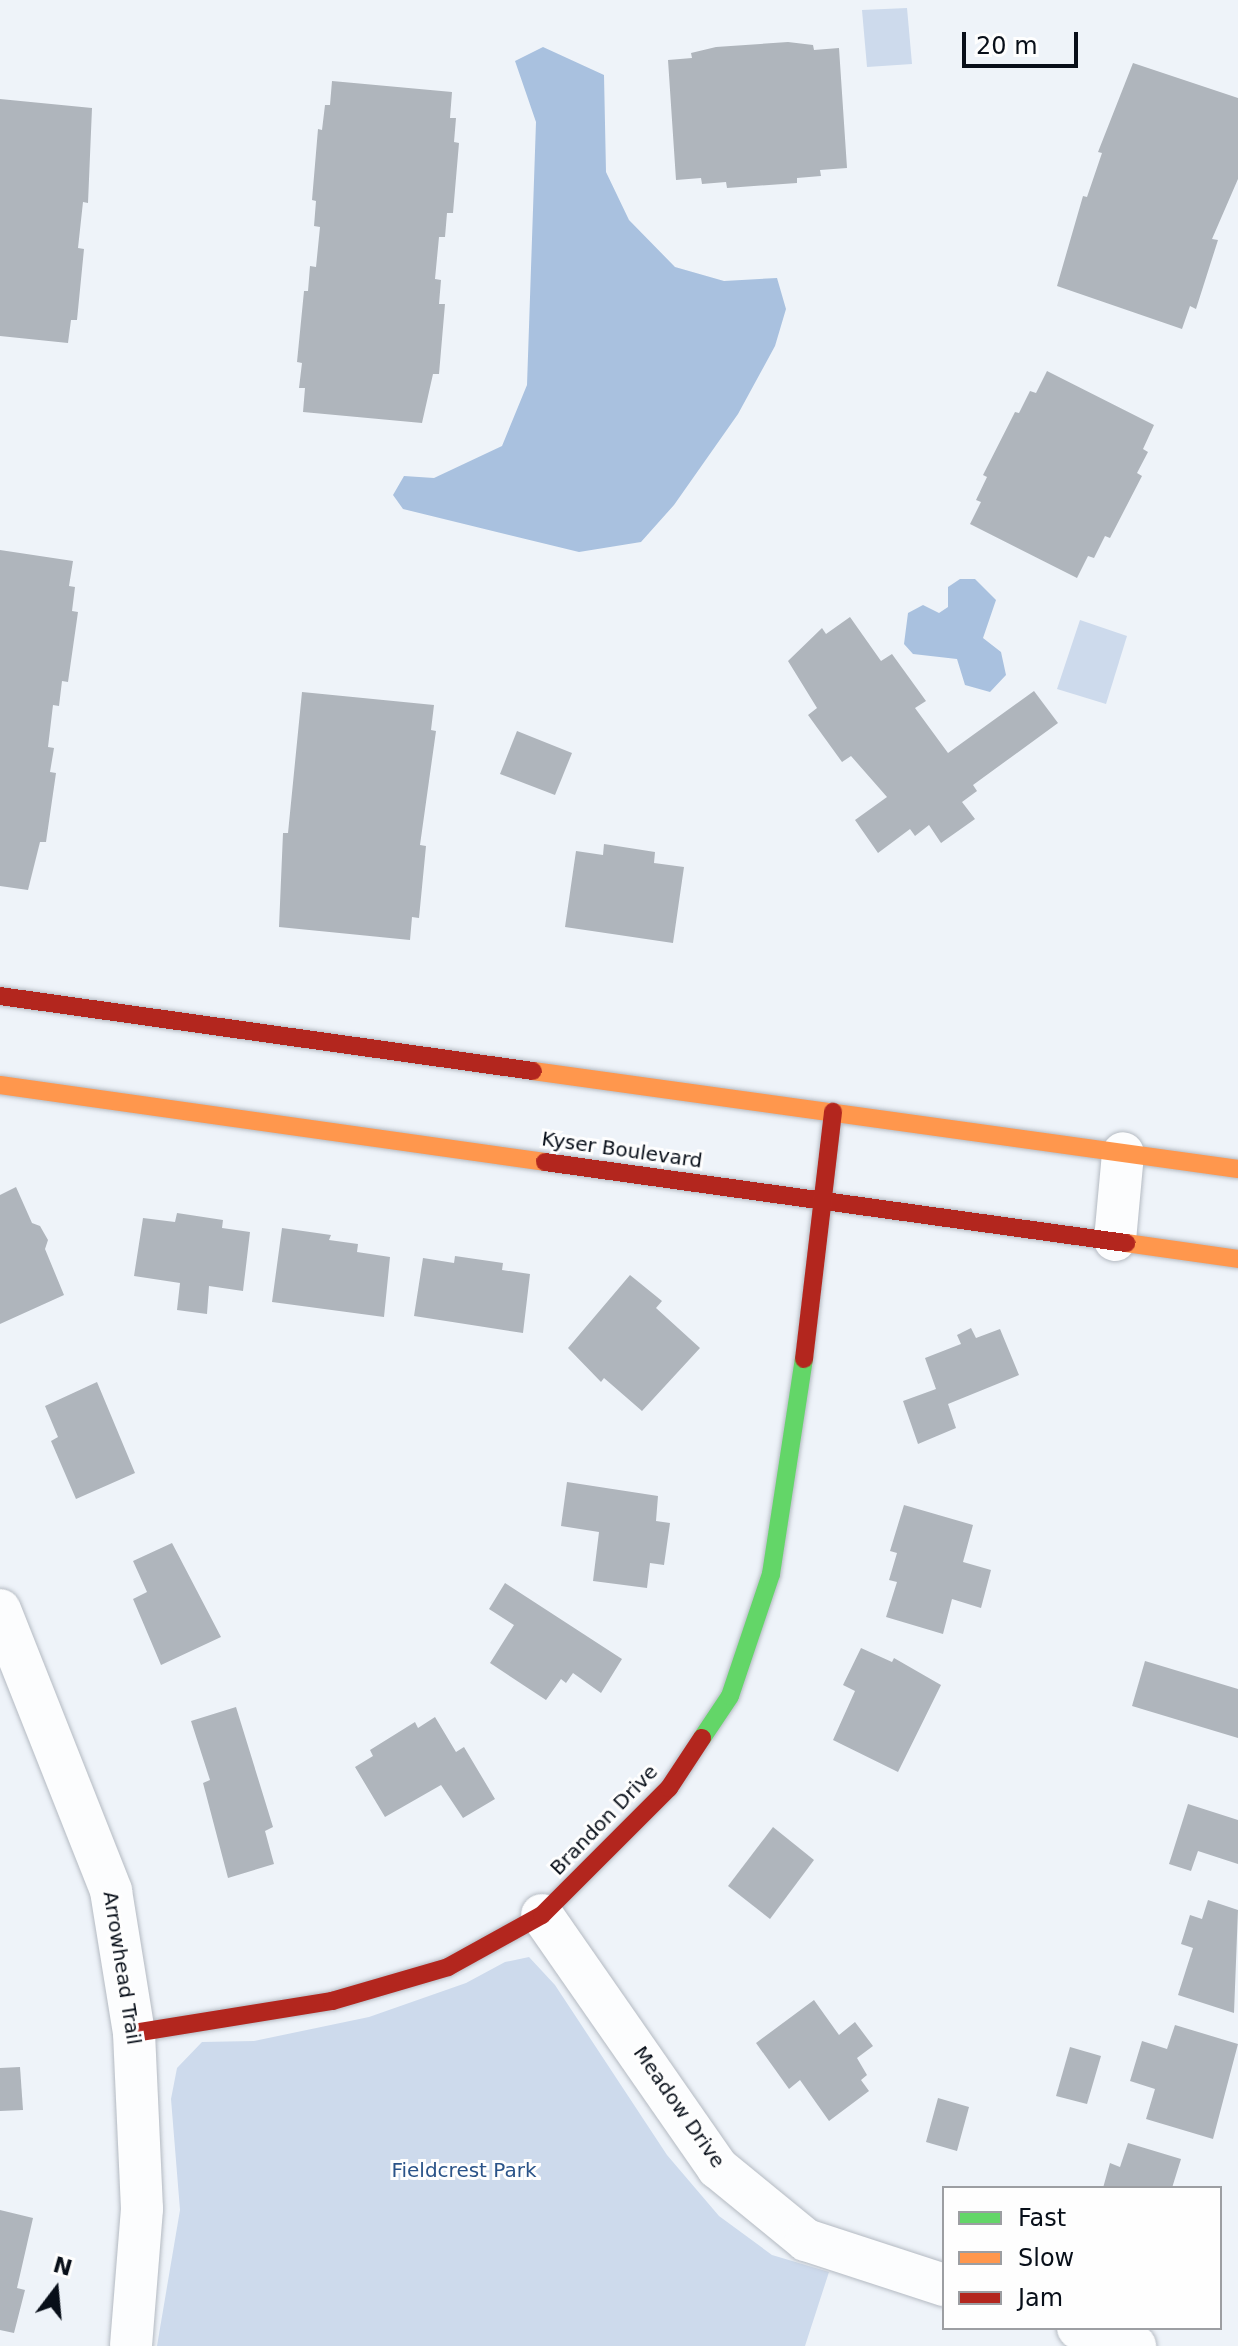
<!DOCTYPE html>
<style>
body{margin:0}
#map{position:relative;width:1238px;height:2346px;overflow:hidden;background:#eef3f9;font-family:"DejaVu Sans",sans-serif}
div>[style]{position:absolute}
.green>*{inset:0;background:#cddaec}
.water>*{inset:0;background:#a9c1df}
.building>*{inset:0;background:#afb5bc}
.roads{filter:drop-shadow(0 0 2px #b4bac2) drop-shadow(0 0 2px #b4bac2)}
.street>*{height:42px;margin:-21px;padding:0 21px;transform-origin:21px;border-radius:21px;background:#fcfdfe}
.fast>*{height:18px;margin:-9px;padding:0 9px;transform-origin:9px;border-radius:9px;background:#63d668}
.slow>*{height:18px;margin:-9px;padding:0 9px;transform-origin:9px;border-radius:9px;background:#ff974d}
.jam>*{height:18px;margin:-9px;padding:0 9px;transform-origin:9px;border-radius:9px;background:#b3261e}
span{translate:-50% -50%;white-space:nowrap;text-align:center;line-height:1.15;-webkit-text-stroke:6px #fefefe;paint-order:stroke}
.street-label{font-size:20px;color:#080f19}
.park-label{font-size:20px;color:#2a5388}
.legend{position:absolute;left:942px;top:2186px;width:280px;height:144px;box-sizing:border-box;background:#fefefe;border:2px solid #9c9ea2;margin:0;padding:10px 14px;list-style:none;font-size:24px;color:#080f19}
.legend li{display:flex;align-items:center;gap:16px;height:40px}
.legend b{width:40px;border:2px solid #9c9ea2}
.north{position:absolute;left:16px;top:2250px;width:80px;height:80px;-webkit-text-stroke:6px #fefefe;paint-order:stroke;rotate:16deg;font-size:22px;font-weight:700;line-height:32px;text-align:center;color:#080f19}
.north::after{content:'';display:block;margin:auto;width:28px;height:36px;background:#080f19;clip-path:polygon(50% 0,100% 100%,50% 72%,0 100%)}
.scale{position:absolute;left:962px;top:32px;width:116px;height:36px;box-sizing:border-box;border:4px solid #080f19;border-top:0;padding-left:10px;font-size:24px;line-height:28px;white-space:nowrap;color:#080f19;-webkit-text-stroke:6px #fefefe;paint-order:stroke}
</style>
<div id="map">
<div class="green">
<i style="clip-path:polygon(907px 8px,912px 64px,867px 67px,862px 10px)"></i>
<i style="clip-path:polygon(1080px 620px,1127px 636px,1106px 704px,1057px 689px)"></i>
<i style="clip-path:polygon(529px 1957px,555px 1985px,667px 2155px,719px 2216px,772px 2255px,829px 2272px,805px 2346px,157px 2346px,180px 2210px,171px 2099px,177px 2068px,202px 2042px,254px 2041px,369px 2017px,466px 1983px,505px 1962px)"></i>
</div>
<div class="water">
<i style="clip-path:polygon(543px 47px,604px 75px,606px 172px,629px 220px,675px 267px,724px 281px,777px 278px,786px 309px,775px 346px,738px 414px,674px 505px,641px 542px,579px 552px,403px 509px,393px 495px,404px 476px,434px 478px,502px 446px,527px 385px,536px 122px,515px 61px)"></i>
<i style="clip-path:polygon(960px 579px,975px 579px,996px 600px,983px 638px,1001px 652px,1006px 675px,990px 692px,965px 685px,957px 659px,913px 654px,904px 644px,908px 613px,923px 605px,939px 613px,948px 607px,948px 587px)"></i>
</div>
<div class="building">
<i style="clip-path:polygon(788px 42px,813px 45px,814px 50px,839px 48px,847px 168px,820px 170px,821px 176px,797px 178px,797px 183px,727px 188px,726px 182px,702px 184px,701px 178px,676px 180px,668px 60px,692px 58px,691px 53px,716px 47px)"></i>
<i style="clip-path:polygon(1133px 63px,1238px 98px,1238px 179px,1212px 239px,1218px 240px,1196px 309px,1190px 306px,1182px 329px,1057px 286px,1083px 196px,1087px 197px,1102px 153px,1098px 152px)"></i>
<i style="clip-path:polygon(332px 81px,452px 92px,450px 118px,456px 118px,454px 142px,459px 143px,453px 213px,447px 213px,445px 237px,439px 237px,435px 279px,441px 280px,439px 304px,445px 304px,439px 374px,433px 374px,422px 423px,303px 412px,305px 388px,299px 388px,302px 363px,297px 362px,304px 291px,308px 291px,310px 266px,316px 267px,320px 227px,314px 226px,316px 201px,312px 200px,318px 129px,322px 130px,325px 105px,330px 105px)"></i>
<i style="clip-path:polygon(0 99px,92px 108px,88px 203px,83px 202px,78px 248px,84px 249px,77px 320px,71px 320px,68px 343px,0 336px)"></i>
<i style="clip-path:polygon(1047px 371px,1154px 425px,1143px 449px,1148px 452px,1137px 473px,1142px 476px,1110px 538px,1105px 536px,1094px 558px,1088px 556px,1077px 578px,970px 524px,981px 502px,976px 500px,987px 477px,983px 475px,1015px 412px,1019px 413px,1030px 391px,1036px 393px)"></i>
<i style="clip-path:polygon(0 550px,73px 561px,69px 586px,75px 587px,72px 611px,78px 612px,68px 682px,62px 681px,59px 706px,53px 705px,48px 747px,54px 748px,50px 772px,56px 773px,46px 842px,40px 842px,28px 890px,0 886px)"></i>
<i style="clip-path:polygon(850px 617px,881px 661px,892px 654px,926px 701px,915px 708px,948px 753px,1034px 691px,1058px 723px,973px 785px,977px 791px,962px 802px,975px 819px,941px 843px,929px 825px,915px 836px,910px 829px,878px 853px,855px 820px,887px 797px,851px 756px,842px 762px,808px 715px,817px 708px,788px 661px,822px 628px,826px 634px)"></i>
<i style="clip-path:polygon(302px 692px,434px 705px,431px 730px,436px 731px,420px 845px,426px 846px,419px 918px,412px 917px,410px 940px,279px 927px,283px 833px,288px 833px)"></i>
<i style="clip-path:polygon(517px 731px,572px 753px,555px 795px,500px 774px)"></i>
<i style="clip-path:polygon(604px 844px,655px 852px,654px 863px,684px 867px,673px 943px,565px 927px,576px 851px,603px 855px)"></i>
<i style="clip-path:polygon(16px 1187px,32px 1223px,40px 1226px,48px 1240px,45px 1249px,64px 1295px,0 1324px,0 1195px)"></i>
<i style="clip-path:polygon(177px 1213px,223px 1220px,222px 1228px,250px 1232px,243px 1291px,209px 1286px,207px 1314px,177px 1310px,180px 1283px,134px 1276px,143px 1218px,175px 1222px)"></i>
<i style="clip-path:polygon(282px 1228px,331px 1235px,329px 1240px,358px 1244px,357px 1252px,390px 1257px,384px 1317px,272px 1302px)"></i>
<i style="clip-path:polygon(455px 1256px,503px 1263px,502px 1270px,530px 1274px,523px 1333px,414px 1316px,423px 1258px,454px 1263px)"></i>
<i style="clip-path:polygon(630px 1275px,662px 1301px,656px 1308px,700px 1348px,642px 1411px,604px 1378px,601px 1382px,568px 1348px)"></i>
<i style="clip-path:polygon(971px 1328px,976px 1338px,1000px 1329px,1019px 1375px,948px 1404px,956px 1428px,918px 1444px,903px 1401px,936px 1389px,925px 1358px,961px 1344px,957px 1335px)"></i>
<i style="clip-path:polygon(97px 1382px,135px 1473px,76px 1499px,51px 1441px,58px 1437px,45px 1406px)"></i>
<i style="clip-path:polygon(567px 1482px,658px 1496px,656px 1521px,670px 1523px,664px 1565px,650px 1563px,647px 1588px,593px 1581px,599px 1532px,561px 1526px)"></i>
<i style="clip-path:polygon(904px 1505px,973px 1525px,963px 1562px,991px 1570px,981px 1608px,952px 1599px,943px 1634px,886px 1617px,897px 1582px,889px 1580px,897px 1553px,890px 1551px)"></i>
<i style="clip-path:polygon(172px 1543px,221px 1637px,161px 1665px,133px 1599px,147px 1592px,133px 1561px)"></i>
<i style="clip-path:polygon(505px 1583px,622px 1659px,601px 1693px,573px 1673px,566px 1683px,561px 1679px,546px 1700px,490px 1663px,514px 1625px,489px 1609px)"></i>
<i style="clip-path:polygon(861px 1648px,892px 1662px,894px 1658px,941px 1685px,898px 1772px,833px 1740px,855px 1691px,843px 1685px)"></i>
<i style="clip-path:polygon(1145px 1661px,1238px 1689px,1238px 1738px,1132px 1706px)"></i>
<i style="clip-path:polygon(236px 1707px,273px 1827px,265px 1831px,274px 1864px,228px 1878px,203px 1783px,210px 1780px,191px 1721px)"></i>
<i style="clip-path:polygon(435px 1717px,456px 1752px,464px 1747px,495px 1799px,463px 1818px,441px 1785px,385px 1817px,355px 1767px,373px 1756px,370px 1750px,415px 1722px,418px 1728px)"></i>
<i style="clip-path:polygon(1188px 1804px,1238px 1820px,1238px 1864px,1198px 1851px,1191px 1871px,1169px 1864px)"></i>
<i style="clip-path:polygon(773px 1827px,814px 1860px,770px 1919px,728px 1886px)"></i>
<i style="clip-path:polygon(1208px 1900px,1238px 1910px,1234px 2013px,1178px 1995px,1193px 1948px,1181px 1944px,1190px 1915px,1202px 1919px)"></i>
<i style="clip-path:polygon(814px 2000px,839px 2035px,855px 2022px,873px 2046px,857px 2058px,867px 2075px,861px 2080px,869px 2091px,829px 2121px,800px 2080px,789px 2089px,756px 2043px)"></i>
<i style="clip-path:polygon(1175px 2025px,1238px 2044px,1213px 2139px,1146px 2119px,1155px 2089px,1130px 2081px,1142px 2041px,1167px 2049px)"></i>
<i style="clip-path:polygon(1070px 2047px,1101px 2056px,1087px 2104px,1056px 2096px)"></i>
<i style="clip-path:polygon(20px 2067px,23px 2110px,0 2111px,0 2068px)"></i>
<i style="clip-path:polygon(938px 2098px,969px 2107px,957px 2151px,926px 2142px)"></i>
<i style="clip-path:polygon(1128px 2143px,1181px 2159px,1172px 2188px,1103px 2188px,1110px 2163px,1120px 2167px)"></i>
<i style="clip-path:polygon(0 2210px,33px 2218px,17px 2288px,25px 2290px,14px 2333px,0 2330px)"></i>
</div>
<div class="roads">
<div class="street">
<i style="left:1115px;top:1240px;width:87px;rotate:-84.7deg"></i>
<i style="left:0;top:1610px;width:302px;rotate:68.4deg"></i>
<i style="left:111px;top:1891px;width:144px;rotate:80.8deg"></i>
<i style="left:134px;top:2033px;width:176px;rotate:87.4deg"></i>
<i style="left:142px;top:2209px;width:137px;rotate:94.6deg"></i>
<i style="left:542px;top:1915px;width:308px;rotate:55.2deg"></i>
<i style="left:718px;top:2168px;width:114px;rotate:39.3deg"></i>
<i style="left:806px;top:2240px;width:145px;rotate:18.1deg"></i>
<i style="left:1078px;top:2328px;width:60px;rotate:17.5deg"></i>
</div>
<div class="fast">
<i style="left:702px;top:1738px;width:50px;rotate:-56.3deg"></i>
<i style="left:730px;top:1696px;width:129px;rotate:-71.4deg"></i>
<i style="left:771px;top:1574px;width:218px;rotate:-81.3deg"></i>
</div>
<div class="slow">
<i style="left:533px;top:1071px;width:712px;rotate:7.91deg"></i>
<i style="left:0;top:1085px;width:550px;rotate:8.04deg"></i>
<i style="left:1126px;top:1243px;width:113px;rotate:8.1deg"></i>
</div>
<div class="jam">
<i style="left:0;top:996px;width:538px;rotate:8.01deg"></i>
<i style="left:545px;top:1162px;width:587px;rotate:7.94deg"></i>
<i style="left:804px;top:1359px;width:249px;rotate:-83.3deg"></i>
<i style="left:134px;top:2033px;width:201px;rotate:-9.2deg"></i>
<i style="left:332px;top:2001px;width:121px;rotate:-16.3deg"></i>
<i style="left:448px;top:1967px;width:107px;rotate:-29deg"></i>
<i style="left:542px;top:1915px;width:180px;rotate:-45deg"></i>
<i style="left:669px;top:1788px;width:60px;rotate:-56.6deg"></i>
</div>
</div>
<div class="street-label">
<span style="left:622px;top:1150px;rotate:8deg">Kyser Boulevard</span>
<span style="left:604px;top:1820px;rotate:-46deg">Brandon Drive</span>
<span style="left:122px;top:1968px;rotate:81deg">Arrowhead Trail</span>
<span style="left:679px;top:2107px;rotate:55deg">Meadow Drive</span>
</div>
<div class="park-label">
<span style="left:464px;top:2170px">Fieldcrest Park</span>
</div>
<ul class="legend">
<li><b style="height:10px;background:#63d668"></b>Fast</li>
<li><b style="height:10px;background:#ff974d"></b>Slow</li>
<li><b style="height:10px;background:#b3261e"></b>Jam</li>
</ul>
<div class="north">N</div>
<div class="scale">20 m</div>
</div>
